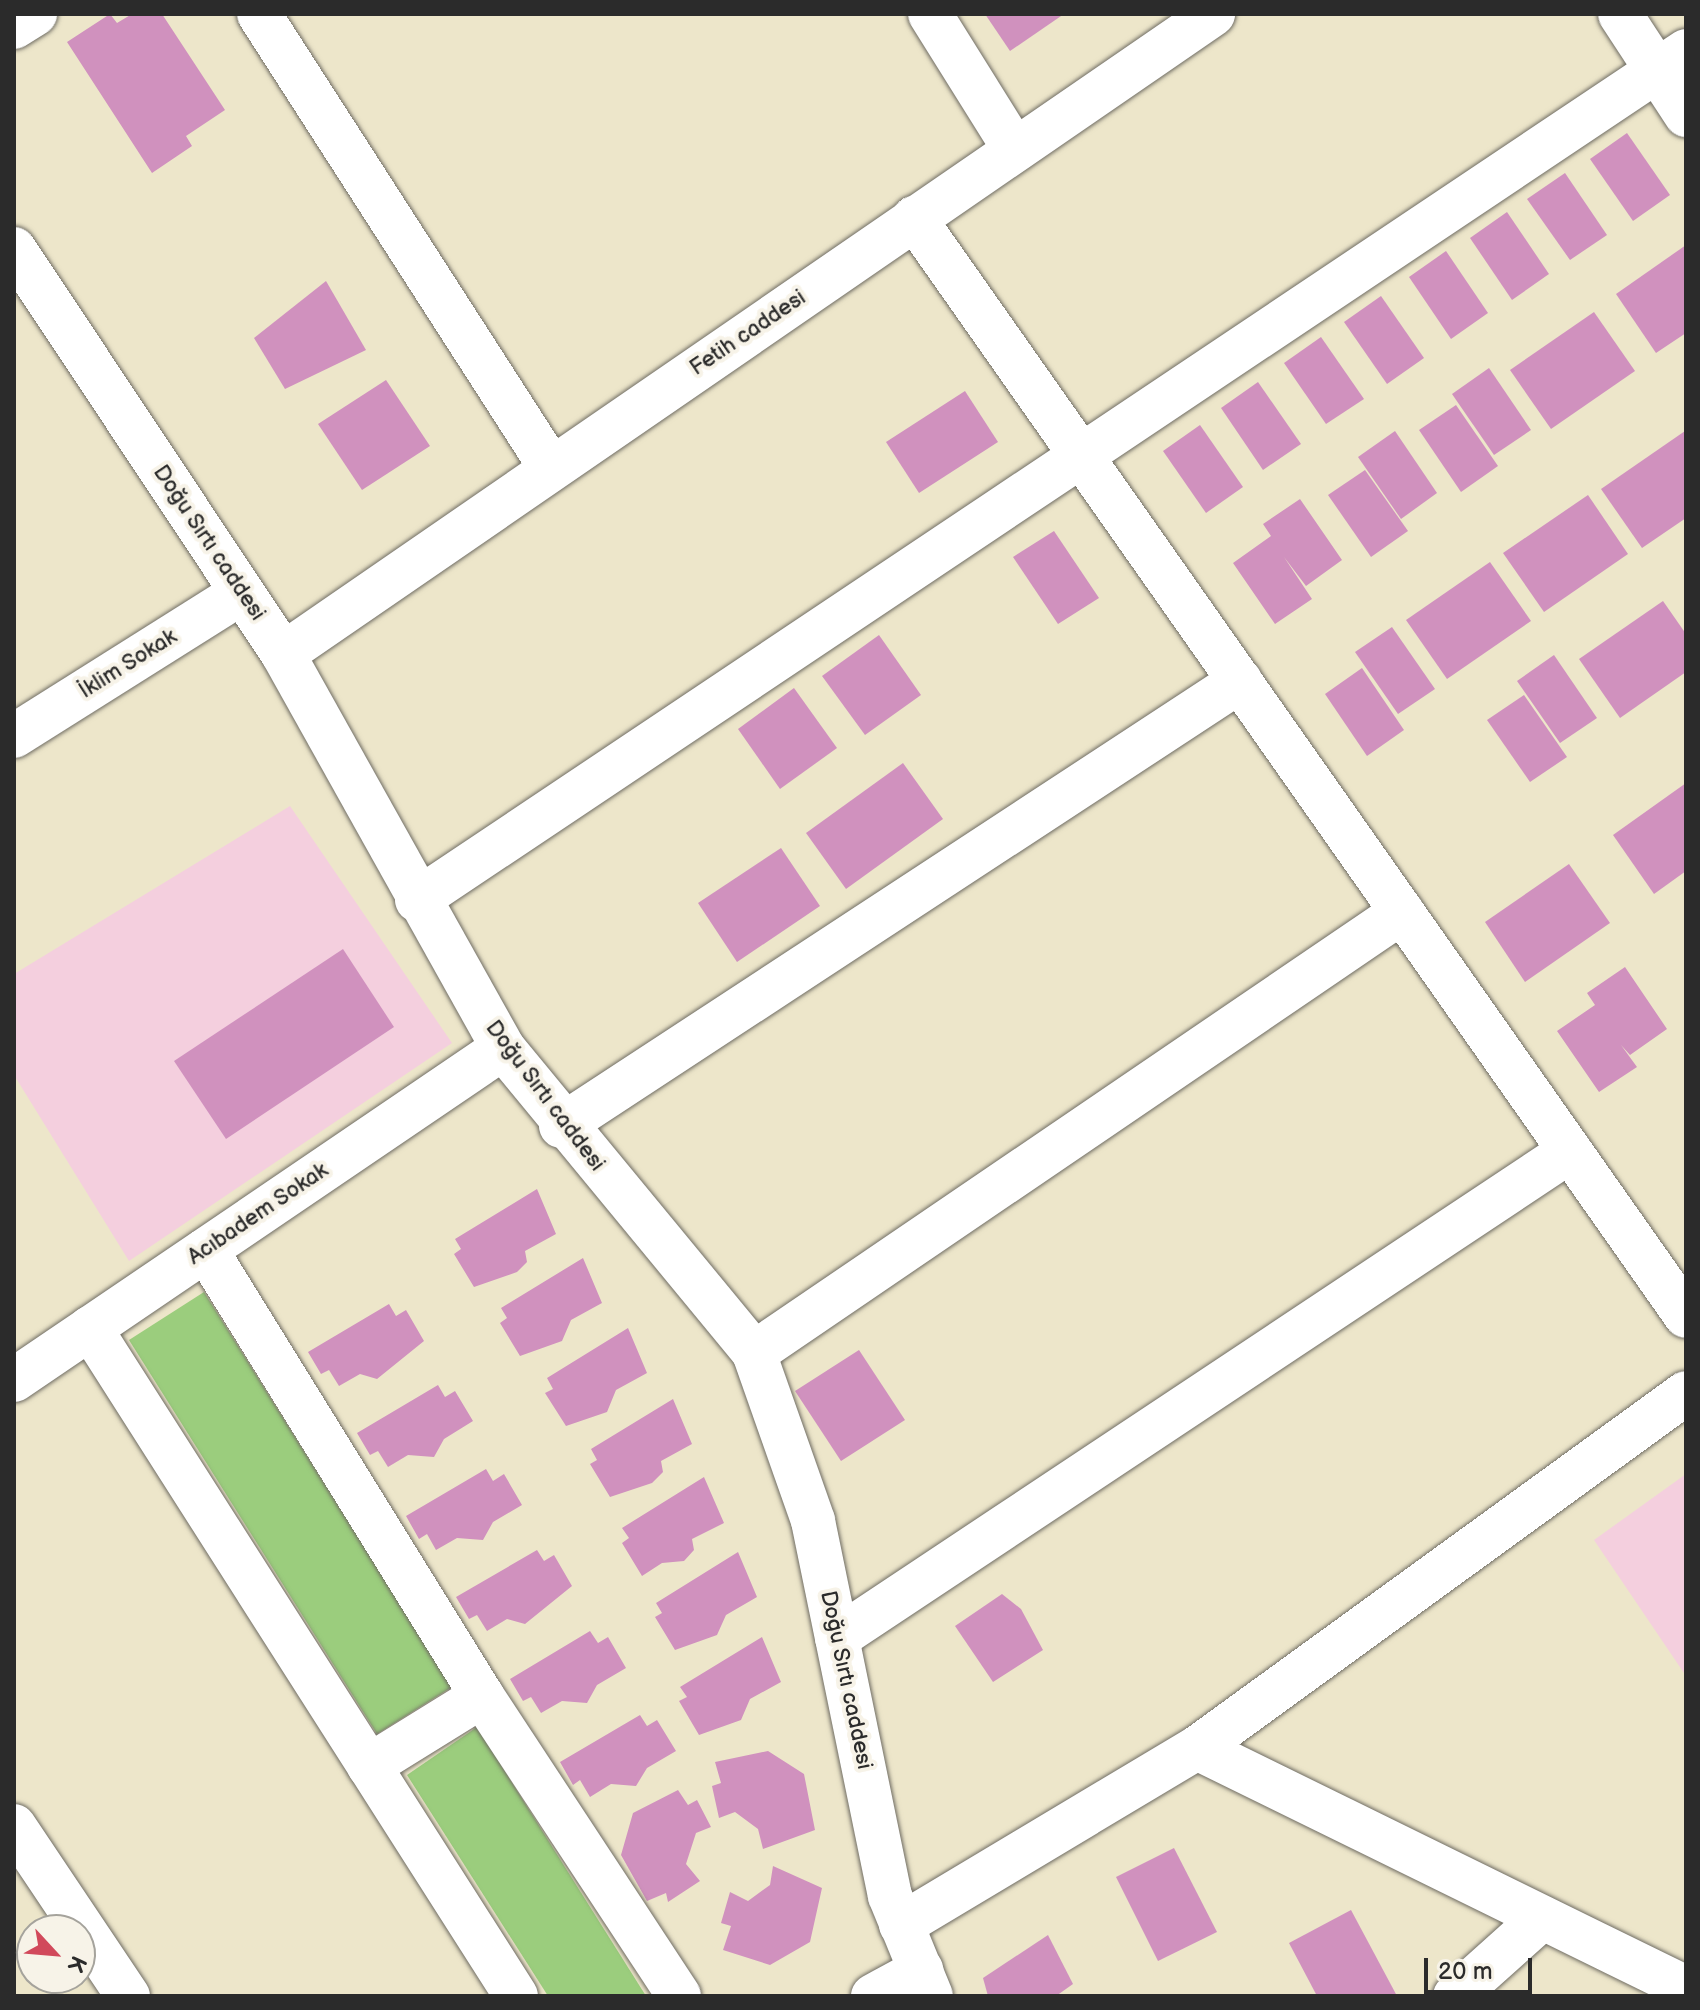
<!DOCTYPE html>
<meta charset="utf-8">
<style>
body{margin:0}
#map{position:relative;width:1700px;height:2010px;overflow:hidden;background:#ede6ca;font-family:"Balsamiq Sans",sans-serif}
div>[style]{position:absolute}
.built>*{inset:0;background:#f4cfde}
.green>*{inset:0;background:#9bcd7d}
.building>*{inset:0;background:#d091be}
.roads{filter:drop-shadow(0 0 2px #6f6c63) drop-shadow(0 0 2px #6f6c63)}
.minor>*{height:44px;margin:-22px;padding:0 22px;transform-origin:22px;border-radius:22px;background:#fff}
span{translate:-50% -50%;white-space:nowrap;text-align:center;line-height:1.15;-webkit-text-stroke:8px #f7f3e8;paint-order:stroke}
.street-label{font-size:22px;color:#2b2b2b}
.frame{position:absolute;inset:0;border:16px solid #2b2b2b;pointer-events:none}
.north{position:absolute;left:16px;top:1914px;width:80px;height:80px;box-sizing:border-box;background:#f7f3e8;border:2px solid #a5a39c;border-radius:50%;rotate:116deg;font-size:22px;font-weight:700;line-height:32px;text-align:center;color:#2b2b2b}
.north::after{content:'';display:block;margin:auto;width:28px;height:36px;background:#d1495b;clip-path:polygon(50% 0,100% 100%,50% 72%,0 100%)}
.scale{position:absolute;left:1424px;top:1958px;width:108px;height:36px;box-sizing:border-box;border:4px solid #2b2b2b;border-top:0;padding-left:10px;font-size:24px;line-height:28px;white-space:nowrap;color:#2b2b2b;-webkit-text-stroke:6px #f7f3e8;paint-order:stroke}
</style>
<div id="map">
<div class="built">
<i style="clip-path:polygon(290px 806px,452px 1043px,129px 1261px,14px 1075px,14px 974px)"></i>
<i style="clip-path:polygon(1686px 1474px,1686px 1676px,1594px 1540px)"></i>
</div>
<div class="green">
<i style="clip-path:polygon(204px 1292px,452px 1687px,377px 1734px,129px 1340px)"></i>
<i style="clip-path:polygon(477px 1727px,646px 1996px,548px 1996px,407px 1775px)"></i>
</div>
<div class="building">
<i style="clip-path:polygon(110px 14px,117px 23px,132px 14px,162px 14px,225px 110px,186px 136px,192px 146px,152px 173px,67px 42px)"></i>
<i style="clip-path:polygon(985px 14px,1064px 14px,1010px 51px)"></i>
<i style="clip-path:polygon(1627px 133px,1670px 195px,1633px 221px,1590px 159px)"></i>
<i style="clip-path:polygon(1565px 173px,1607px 235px,1570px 260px,1527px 199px)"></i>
<i style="clip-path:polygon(1507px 212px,1549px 274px,1512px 300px,1470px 238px)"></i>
<i style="clip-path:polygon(1686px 245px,1686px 333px,1656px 353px,1616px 294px)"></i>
<i style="clip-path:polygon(1446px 251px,1488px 313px,1451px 339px,1409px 277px)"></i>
<i style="clip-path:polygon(326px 281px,366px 350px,285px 389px,254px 338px)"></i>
<i style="clip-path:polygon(1381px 296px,1424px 358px,1387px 384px,1344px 322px)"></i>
<i style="clip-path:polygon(1594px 312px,1635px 371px,1551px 429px,1510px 370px)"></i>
<i style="clip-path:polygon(1321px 337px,1364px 399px,1326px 424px,1284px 363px)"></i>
<i style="clip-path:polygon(1489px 368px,1531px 430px,1494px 455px,1452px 394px)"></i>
<i style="clip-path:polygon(386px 380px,430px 446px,362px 490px,318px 424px)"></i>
<i style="clip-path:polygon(1258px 382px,1301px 444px,1263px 470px,1221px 408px)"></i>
<i style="clip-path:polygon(965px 391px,998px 442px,919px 493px,886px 442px)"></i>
<i style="clip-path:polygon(1456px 405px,1498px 466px,1461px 492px,1419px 430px)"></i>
<i style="clip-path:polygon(1200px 425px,1243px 487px,1206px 513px,1163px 451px)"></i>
<i style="clip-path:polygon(1395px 431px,1437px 493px,1401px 519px,1358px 457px)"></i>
<i style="clip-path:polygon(1685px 431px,1686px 518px,1642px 548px,1601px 489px)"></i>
<i style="clip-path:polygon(1365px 470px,1408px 531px,1371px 557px,1328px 495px)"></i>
<i style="clip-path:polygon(1588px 495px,1628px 554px,1544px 612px,1503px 553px)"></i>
<i style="clip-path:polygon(1300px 499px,1342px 560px,1306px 586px,1284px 557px,1312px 599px,1275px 624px,1233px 563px,1271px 536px,1263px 524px)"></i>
<i style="clip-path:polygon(1054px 531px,1099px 598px,1058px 624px,1013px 557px)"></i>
<i style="clip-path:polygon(1490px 562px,1531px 621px,1447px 679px,1406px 620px)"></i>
<i style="clip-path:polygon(1663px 601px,1686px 634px,1686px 672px,1620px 718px,1579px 659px)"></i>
<i style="clip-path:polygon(1392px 627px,1435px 689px,1398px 714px,1355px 652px)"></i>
<i style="clip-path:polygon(879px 635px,921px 695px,865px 735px,822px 676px)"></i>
<i style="clip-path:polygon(1554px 655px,1597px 718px,1560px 743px,1517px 681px)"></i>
<i style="clip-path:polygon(1362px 668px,1404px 730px,1367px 756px,1325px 694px)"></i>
<i style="clip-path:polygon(794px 688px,837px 748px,780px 789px,738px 729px)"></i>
<i style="clip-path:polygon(1524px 695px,1567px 757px,1530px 782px,1487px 720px)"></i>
<i style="clip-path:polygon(903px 763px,943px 819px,846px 889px,806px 833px)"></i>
<i style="clip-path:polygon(1686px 783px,1686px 871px,1654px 894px,1613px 835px)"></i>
<i style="clip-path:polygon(781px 848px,820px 906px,737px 962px,698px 903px)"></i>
<i style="clip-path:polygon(1569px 864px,1610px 923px,1525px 982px,1485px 922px)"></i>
<i style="clip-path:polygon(343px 949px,394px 1027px,226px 1139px,174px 1061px)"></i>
<i style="clip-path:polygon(1625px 967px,1667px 1029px,1630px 1055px,1621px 1045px,1637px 1067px,1599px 1092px,1557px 1031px,1595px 1005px,1587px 993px)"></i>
<i style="clip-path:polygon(537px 1189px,556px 1234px,525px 1251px,527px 1262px,517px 1272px,474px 1287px,454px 1254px,461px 1249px,455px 1239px)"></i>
<i style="clip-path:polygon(583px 1258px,602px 1303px,571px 1320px,562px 1341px,520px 1356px,500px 1323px,507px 1318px,501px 1308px)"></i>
<i style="clip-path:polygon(389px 1304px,396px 1316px,406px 1310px,424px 1341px,377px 1379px,360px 1374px,339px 1386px,329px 1370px,321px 1374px,308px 1352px)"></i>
<i style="clip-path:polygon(628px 1328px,647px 1373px,616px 1390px,607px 1412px,566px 1426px,545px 1393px,553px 1389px,547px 1378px)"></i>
<i style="clip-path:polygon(859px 1350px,905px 1420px,841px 1461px,795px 1391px)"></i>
<i style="clip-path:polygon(438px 1385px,445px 1397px,455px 1391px,473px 1421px,444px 1439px,434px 1457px,408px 1455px,388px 1467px,378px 1451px,370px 1455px,357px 1433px)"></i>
<i style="clip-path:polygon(673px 1399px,692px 1444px,661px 1461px,663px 1472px,652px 1483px,610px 1497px,590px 1464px,597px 1460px,591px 1449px)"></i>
<i style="clip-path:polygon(486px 1469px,493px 1481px,504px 1474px,522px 1505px,493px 1522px,483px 1540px,457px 1538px,436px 1550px,427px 1534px,419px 1539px,406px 1516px)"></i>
<i style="clip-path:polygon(704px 1477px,724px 1523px,692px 1539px,694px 1550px,684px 1561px,662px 1563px,642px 1576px,622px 1543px,629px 1538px,622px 1528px)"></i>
<i style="clip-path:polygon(537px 1550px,544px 1561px,554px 1555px,572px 1586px,525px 1624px,507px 1619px,487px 1631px,477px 1615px,469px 1619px,456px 1597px)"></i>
<i style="clip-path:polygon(738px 1552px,757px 1597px,726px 1615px,717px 1635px,675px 1650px,655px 1617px,662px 1613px,656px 1603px)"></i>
<i style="clip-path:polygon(1002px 1594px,1021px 1609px,1043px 1650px,993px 1682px,955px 1626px)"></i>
<i style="clip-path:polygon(590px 1631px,598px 1643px,608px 1637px,626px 1668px,597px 1685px,587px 1703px,562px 1701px,541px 1713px,531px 1697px,523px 1701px,510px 1679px)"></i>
<i style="clip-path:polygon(762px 1637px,781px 1682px,750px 1699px,741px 1720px,699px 1735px,679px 1701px,687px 1697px,680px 1687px)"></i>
<i style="clip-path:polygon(640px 1715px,647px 1726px,657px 1720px,676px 1751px,647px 1768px,636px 1786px,611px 1784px,590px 1797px,580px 1780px,573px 1785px,560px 1762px)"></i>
<i style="clip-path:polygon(768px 1751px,804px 1774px,815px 1830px,763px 1849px,758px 1829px,735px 1812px,719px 1818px,712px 1786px,721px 1783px,715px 1762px)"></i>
<i style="clip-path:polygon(678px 1790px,688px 1805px,697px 1800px,711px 1827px,696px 1833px,686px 1864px,700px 1881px,668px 1902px,666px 1893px,647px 1901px,621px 1855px,633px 1813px)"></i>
<i style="clip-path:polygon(1174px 1848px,1217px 1932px,1158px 1961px,1116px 1877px)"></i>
<i style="clip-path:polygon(773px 1866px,822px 1888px,810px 1942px,770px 1965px,723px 1950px,731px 1926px,721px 1923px,730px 1892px,748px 1901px,770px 1885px)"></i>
<i style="clip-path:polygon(1351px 1910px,1397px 1996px,1317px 1996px,1289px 1943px)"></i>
<i style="clip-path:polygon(1048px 1935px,1073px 1984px,1056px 1996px,988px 1996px,983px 1978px)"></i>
</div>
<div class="roads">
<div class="minor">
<i style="left:259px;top:14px;width:540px;rotate:57.25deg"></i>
<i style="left:930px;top:14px;width:160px;rotate:58deg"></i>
<i style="left:1620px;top:14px;width:121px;rotate:56.8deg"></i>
<i style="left:14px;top:27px;width:25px;rotate:-32deg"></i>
<i style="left:914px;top:218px;width:1342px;rotate:54.89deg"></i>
<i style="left:14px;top:249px;width:486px;rotate:56.4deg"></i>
<i style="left:283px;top:654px;width:451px;rotate:60.8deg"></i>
<i style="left:503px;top:1048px;width:395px;rotate:50.5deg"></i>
<i style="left:754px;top:1353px;width:178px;rotate:70.6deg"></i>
<i style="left:813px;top:1521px;width:383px;rotate:78.4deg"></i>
<i style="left:890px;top:1896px;width:108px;rotate:67.7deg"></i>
<i style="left:283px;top:654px;width:1129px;rotate:-34.53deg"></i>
<i style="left:14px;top:736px;width:268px;rotate:-32.2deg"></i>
<i style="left:417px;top:900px;width:1527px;rotate:-33.78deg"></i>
<i style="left:561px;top:1126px;width:812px;rotate:-33.24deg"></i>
<i style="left:206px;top:1250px;width:524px;rotate:58.25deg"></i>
<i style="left:482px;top:1696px;width:359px;rotate:56.7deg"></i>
<i style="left:90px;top:1328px;width:792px;rotate:57.47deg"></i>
<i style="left:754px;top:1353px;width:784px;rotate:-34.24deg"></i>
<i style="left:14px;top:1380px;width:591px;rotate:-34.17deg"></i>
<i style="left:837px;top:1638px;width:880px;rotate:-33.6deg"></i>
<i style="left:1197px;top:1748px;width:545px;rotate:26.14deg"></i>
<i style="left:369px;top:1766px;width:133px;rotate:-31.8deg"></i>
<i style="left:14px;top:1826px;width:205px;rotate:56.2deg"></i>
<i style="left:901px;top:1925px;width:345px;rotate:-30.9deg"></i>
<i style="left:1197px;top:1748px;width:604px;rotate:-35.98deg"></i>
<i style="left:873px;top:1996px;width:55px;rotate:-28.4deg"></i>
<i style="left:1455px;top:1996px;width:117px;rotate:-41.9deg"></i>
</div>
</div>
<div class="street-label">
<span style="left:748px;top:333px;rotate:-34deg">Fetih caddesi</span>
<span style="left:209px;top:543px;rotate:56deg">Doğu Sırtı caddesi</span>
<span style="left:128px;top:664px;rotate:-32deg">İklim Sokak</span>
<span style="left:545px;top:1096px;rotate:53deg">Doğu Sırtı caddesi</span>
<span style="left:258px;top:1214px;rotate:-34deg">Acıbadem Sokak</span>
<span style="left:846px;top:1680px;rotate:78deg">Doğu Sırtı caddesi</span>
</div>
<div class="frame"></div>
<div class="north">K</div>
<div class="scale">20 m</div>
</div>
